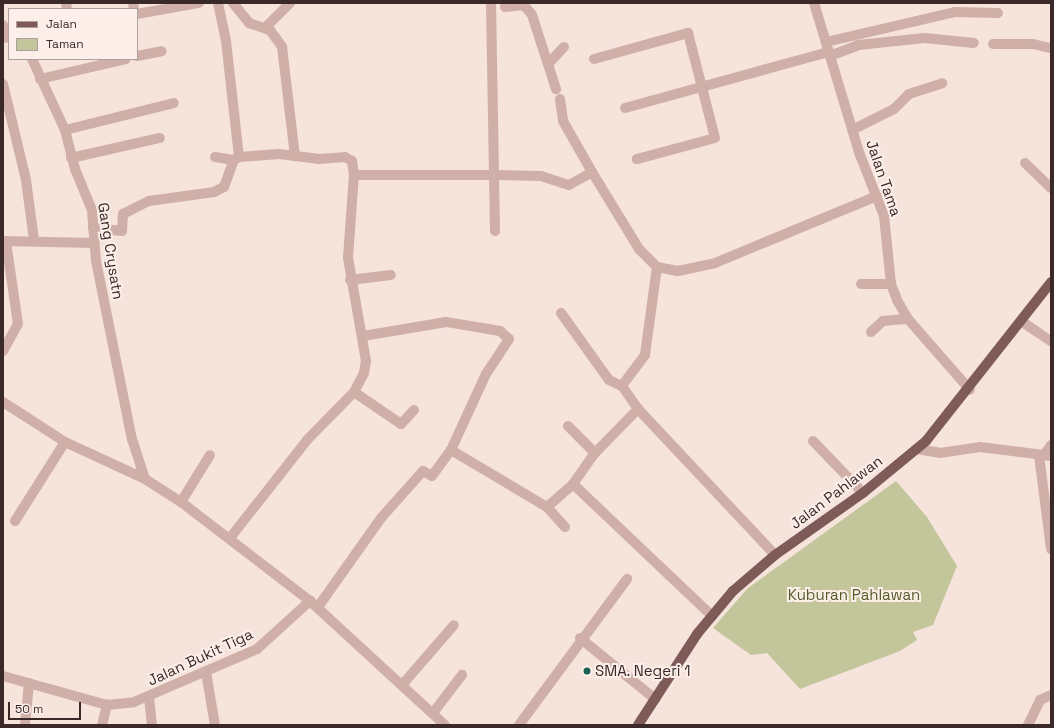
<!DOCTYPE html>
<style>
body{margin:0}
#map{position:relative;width:1054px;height:728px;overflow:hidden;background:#f5e3dc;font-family:"Space Grotesk",sans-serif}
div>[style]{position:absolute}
.green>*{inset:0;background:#c2c69a}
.minor>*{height:10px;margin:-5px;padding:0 5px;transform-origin:5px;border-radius:5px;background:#cfafa7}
.major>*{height:10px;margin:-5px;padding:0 5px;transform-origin:5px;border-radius:5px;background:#7e5b58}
.dots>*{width:11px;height:11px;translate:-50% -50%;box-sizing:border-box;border:2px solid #fcefea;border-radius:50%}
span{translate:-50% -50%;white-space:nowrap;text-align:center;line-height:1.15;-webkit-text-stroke:4px #fcefea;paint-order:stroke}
.street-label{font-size:15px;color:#3a2928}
.park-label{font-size:15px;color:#555b29}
.poi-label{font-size:15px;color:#3a2928}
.left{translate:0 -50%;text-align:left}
.frame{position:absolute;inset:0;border:4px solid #3a2928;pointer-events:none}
.legend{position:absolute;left:8px;top:8px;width:130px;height:52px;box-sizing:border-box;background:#fcefea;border:1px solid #aea09c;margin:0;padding:5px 7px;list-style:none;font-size:12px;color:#3a2928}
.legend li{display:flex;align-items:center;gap:8px;height:20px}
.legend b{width:20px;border:1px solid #aea09c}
.scale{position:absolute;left:8px;top:702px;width:73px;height:18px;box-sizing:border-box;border:2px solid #3a2928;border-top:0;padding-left:5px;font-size:12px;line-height:14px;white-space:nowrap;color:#3a2928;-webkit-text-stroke:3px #fcefea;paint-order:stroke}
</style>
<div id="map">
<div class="green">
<i style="clip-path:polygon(896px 481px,927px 517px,957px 566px,933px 625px,913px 632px,917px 640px,900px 651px,800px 689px,767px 653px,751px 655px,713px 628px,748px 588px)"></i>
</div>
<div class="minor">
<i style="left:66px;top:3px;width:6px;rotate:81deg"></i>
<i style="left:133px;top:3px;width:6px;rotate:81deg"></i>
<i style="left:218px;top:3px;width:39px;rotate:78deg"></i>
<i style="left:226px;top:41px;width:117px;rotate:83.6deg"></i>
<i style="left:233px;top:3px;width:26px;rotate:51deg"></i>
<i style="left:249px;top:23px;width:21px;rotate:19deg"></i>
<i style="left:290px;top:3px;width:33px;rotate:135deg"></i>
<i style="left:267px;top:26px;width:26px;rotate:54deg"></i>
<i style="left:282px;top:47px;width:110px;rotate:83.2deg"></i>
<i style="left:491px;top:3px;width:172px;rotate:89deg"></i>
<i style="left:494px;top:175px;width:47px;rotate:1.2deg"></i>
<i style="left:541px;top:176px;width:29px;rotate:18deg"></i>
<i style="left:569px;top:185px;width:26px;rotate:-29deg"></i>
<i style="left:592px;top:172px;width:90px;rotate:58.6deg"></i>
<i style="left:639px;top:249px;width:25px;rotate:45deg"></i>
<i style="left:657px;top:267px;width:21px;rotate:11deg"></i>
<i style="left:678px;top:271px;width:38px;rotate:-12deg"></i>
<i style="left:715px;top:263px;width:175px;rotate:-22.5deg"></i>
<i style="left:814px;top:3px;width:159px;rotate:73.2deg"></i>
<i style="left:860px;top:155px;width:66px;rotate:68.5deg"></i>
<i style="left:884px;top:216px;width:68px;rotate:84.1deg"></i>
<i style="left:891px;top:284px;width:17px;rotate:69deg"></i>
<i style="left:897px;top:300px;width:22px;rotate:60deg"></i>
<i style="left:908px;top:319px;width:94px;rotate:48.9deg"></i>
<i style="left:505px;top:7px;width:19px;rotate:-6deg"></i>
<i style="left:524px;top:5px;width:13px;rotate:51deg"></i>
<i style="left:532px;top:15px;width:78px;rotate:72deg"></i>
<i style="left:137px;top:14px;width:63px;rotate:-10.1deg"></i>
<i style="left:3px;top:25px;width:13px;rotate:77deg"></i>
<i style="left:826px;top:42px;width:132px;rotate:-13.1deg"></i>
<i style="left:955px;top:12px;width:43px;rotate:1.3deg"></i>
<i style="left:993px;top:44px;width:40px"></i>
<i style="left:1033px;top:44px;width:18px;rotate:13deg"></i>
<i style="left:137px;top:56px;width:25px;rotate:-11deg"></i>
<i style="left:830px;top:56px;width:30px;rotate:-21deg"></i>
<i style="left:858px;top:45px;width:67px;rotate:-6deg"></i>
<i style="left:925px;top:38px;width:49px;rotate:5.8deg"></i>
<i style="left:32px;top:59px;width:78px;rotate:65.1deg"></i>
<i style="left:65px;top:130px;width:40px;rotate:75.6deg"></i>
<i style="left:75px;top:169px;width:44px;rotate:67.5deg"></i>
<i style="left:92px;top:210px;width:51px;rotate:85.5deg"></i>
<i style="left:96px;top:261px;width:182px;rotate:78.6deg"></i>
<i style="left:132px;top:439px;width:42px;rotate:72deg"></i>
<i style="left:594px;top:59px;width:98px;rotate:-15.5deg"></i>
<i style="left:688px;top:33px;width:108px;rotate:75.6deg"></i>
<i style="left:715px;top:138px;width:81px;rotate:164.9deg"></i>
<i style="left:549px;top:63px;width:22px;rotate:-47deg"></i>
<i style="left:40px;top:79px;width:88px;rotate:-13.1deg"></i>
<i style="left:3px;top:84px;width:99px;rotate:76.5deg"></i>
<i style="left:26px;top:180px;width:61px;rotate:82.4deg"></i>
<i style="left:560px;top:99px;width:22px;rotate:82deg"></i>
<i style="left:563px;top:121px;width:59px;rotate:60.4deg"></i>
<i style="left:625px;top:108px;width:212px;rotate:-15.4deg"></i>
<i style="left:65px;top:130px;width:112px;rotate:-13.9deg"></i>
<i style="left:852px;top:130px;width:47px;rotate:-26.6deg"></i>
<i style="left:894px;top:109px;width:21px;rotate:-45deg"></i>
<i style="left:909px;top:94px;width:35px;rotate:-18deg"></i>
<i style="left:215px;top:157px;width:19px;rotate:9deg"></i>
<i style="left:71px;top:158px;width:91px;rotate:-12.7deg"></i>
<i style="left:1025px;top:163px;width:36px;rotate:44deg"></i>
<i style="left:93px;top:228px;width:29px;rotate:6deg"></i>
<i style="left:122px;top:231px;width:17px;rotate:-87deg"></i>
<i style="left:123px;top:214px;width:29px;rotate:-27deg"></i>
<i style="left:149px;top:201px;width:66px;rotate:-7.9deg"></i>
<i style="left:214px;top:192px;width:11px;rotate:-27deg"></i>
<i style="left:224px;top:187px;width:29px;rotate:-70deg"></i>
<i style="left:234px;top:160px;width:6px;rotate:-31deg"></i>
<i style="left:239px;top:157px;width:40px;rotate:-4.3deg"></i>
<i style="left:279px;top:154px;width:39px;rotate:7deg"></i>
<i style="left:318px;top:159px;width:27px;rotate:-4deg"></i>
<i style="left:345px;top:157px;width:8px;rotate:30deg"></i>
<i style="left:352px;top:161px;width:14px;rotate:82deg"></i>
<i style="left:3px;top:241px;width:90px;rotate:1.3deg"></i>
<i style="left:657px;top:267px;width:89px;rotate:97.8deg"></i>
<i style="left:645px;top:355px;width:39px;rotate:127deg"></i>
<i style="left:622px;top:386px;width:28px;rotate:55deg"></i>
<i style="left:638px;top:409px;width:200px;rotate:46.8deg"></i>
<i style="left:350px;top:280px;width:41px;rotate:-7deg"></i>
<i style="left:861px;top:284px;width:30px"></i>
<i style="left:561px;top:313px;width:82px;rotate:54.4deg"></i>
<i style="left:609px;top:380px;width:14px;rotate:25deg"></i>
<i style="left:1021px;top:321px;width:36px;rotate:34deg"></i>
<i style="left:871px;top:332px;width:16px;rotate:-43deg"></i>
<i style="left:883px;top:321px;width:25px;rotate:-5deg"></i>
<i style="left:3px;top:351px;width:31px;rotate:-61deg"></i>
<i style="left:18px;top:324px;width:83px;rotate:-98.3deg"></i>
<i style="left:354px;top:392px;width:57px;rotate:34.2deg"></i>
<i style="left:401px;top:424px;width:19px;rotate:-47deg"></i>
<i style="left:3px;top:402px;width:74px;rotate:32.8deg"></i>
<i style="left:65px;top:442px;width:88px;rotate:24.8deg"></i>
<i style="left:145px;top:479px;width:43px;rotate:32.6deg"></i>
<i style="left:181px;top:502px;width:163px;rotate:37.5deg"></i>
<i style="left:568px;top:426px;width:38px;rotate:45deg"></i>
<i style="left:813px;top:441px;width:72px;rotate:46.1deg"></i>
<i style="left:916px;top:449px;width:24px;rotate:9deg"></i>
<i style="left:940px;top:453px;width:40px;rotate:-8.5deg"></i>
<i style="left:980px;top:447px;width:72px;rotate:7.2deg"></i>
<i style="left:451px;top:450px;width:112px;rotate:30.7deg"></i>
<i style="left:547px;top:507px;width:35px;rotate:-41deg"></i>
<i style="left:573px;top:484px;width:38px;rotate:-55deg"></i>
<i style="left:595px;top:453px;width:62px;rotate:-45.7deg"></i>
<i style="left:1039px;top:455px;width:95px;rotate:82.7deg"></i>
<i style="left:1044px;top:455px;width:12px;rotate:-55deg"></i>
<i style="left:573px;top:484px;width:192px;rotate:43.5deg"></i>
<i style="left:181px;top:502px;width:55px;rotate:-58.3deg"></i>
<i style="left:547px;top:507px;width:27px;rotate:48deg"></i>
<i style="left:15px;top:521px;width:93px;rotate:-57.7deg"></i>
<i style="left:230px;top:538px;width:125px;rotate:-51.8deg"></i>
<i style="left:307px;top:440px;width:67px;rotate:-45.6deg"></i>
<i style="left:354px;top:392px;width:21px;rotate:-62deg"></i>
<i style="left:364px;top:373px;width:12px;rotate:-81deg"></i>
<i style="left:366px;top:361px;width:105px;rotate:-99.9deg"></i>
<i style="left:348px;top:258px;width:83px;rotate:-85.9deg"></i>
<i style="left:354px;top:175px;width:140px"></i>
<i style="left:494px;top:175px;width:56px;rotate:89deg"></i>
<i style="left:318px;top:607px;width:109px;rotate:-54.7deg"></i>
<i style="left:381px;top:518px;width:63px;rotate:-48.2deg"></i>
<i style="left:423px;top:471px;width:10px;rotate:29deg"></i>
<i style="left:432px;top:476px;width:32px;rotate:-54deg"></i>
<i style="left:451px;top:450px;width:84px;rotate:-65.3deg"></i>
<i style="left:486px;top:374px;width:42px;rotate:-56.7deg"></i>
<i style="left:509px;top:339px;width:12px;rotate:-138deg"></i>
<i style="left:500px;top:331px;width:55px;rotate:-170.5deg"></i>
<i style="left:446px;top:322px;width:84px;rotate:170.4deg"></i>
<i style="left:580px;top:638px;width:97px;rotate:39.1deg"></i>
<i style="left:206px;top:672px;width:54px;rotate:80.4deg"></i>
<i style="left:3px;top:676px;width:108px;rotate:15.6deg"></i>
<i style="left:107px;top:705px;width:27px;rotate:-6deg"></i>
<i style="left:134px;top:702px;width:134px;rotate:-23.3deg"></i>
<i style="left:257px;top:649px;width:72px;rotate:-42.2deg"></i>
<i style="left:310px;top:601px;width:183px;rotate:42.6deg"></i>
<i style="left:402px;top:685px;width:79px;rotate:-49.1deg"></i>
<i style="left:149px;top:697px;width:28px;rotate:84deg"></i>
<i style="left:433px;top:713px;width:48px;rotate:-52.7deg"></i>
<i style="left:25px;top:725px;width:42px;rotate:-84.6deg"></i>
<i style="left:102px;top:725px;width:21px;rotate:-76deg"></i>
<i style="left:519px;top:725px;width:182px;rotate:-53.5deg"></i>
<i style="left:1028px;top:725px;width:28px;rotate:-64deg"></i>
<i style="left:1040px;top:700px;width:12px;rotate:-24deg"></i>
</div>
<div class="major">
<i style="left:638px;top:725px;width:108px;rotate:-57deg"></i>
<i style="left:697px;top:634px;width:56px;rotate:-50.1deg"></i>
<i style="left:733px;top:591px;width:55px;rotate:-40.6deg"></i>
<i style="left:775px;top:555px;width:108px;rotate:-35.2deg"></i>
<i style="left:863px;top:493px;width:82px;rotate:-39.5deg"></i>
<i style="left:926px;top:441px;width:202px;rotate:-51.8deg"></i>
</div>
<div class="dots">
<i style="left:587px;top:671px;background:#196054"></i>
</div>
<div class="street-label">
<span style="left:884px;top:178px;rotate:71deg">Jalan Tama</span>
<span style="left:111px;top:251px;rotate:81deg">Gang Crysatn</span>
<span style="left:836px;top:492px;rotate:-37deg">Jalan Pahlawan</span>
<span style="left:200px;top:657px;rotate:-25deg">Jalan Bukit Tiga</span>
</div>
<div class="park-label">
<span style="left:854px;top:595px">Kuburan Pahlawan</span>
</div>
<div class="poi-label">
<span class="left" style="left:595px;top:671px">SMA. Negeri 1</span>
</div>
<div class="frame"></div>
<ul class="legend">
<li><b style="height:5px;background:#7e5b58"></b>Jalan</li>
<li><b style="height:11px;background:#c2c69a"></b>Taman</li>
</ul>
<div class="scale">50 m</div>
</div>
